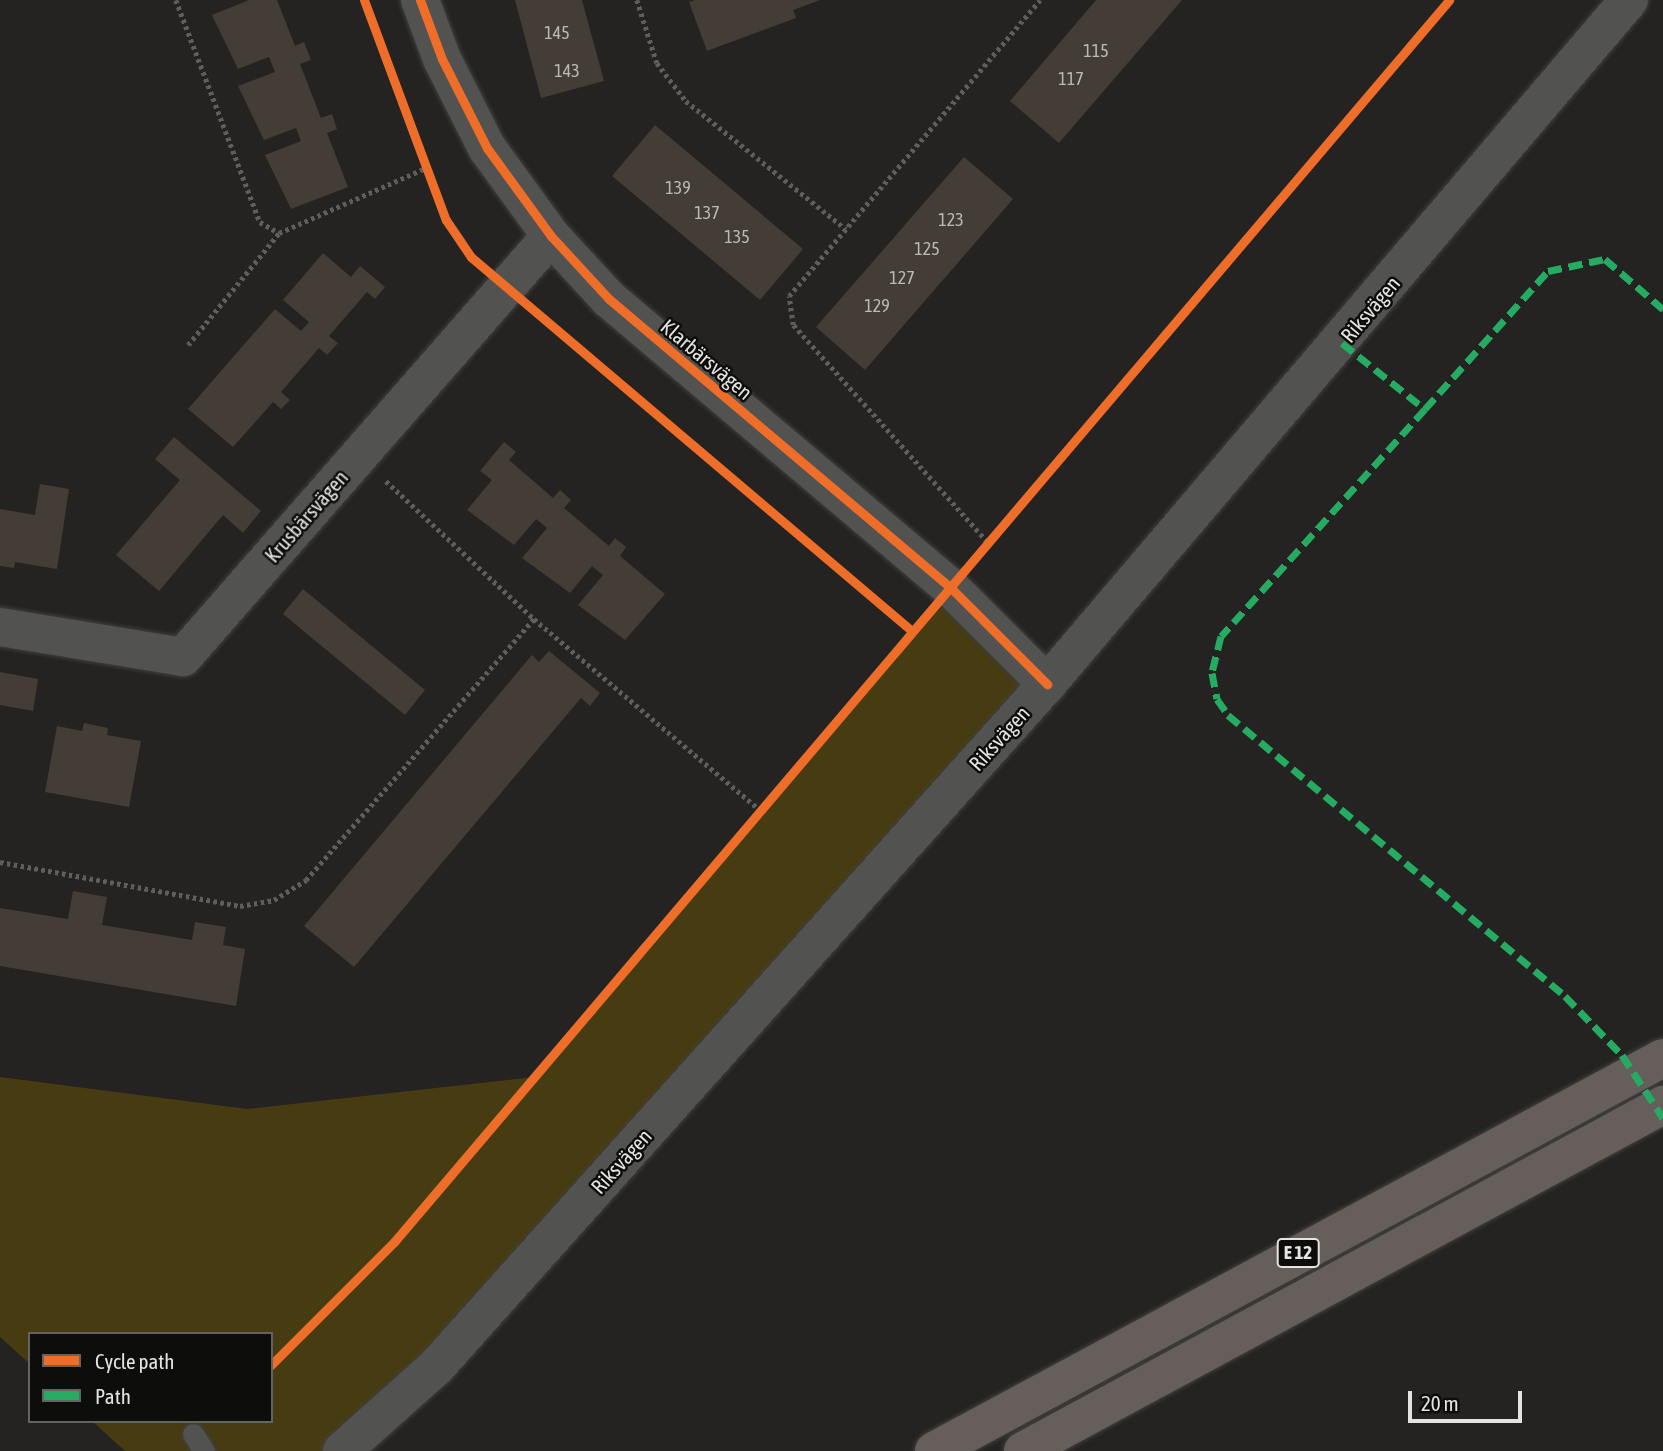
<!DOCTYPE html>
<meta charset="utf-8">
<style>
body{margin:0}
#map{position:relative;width:1663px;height:1451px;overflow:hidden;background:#242321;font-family:"Asap Condensed",sans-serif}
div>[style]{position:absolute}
.green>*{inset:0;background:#473c11}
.building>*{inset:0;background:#433d35}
.path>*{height:4.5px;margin-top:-2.25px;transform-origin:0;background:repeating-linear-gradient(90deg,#5e5e5c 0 3.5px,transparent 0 7px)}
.roads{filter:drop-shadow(0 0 2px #403f3e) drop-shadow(0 0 2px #403f3e)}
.service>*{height:21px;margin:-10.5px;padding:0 10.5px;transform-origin:10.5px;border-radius:10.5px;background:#525251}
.minor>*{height:38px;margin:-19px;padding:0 19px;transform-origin:19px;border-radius:19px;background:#525251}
.tertiary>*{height:38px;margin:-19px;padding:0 19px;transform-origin:19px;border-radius:19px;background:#525251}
.trunk>*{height:38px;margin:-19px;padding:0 19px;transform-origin:19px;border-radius:19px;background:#665e5a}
.quiet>*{height:7px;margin-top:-3.5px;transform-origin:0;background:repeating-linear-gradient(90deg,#26ab63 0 14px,transparent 0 21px)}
.cycleway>*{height:9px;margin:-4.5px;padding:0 4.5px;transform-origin:4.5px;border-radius:4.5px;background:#ee6e29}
span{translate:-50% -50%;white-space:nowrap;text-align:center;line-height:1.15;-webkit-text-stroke:5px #0d0d0b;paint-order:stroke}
.number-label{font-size:18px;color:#bcbab7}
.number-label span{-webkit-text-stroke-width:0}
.shield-label span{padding:2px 5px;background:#0d0d0b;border:2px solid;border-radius:5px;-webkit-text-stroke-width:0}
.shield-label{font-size:19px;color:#e5e4e2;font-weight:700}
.street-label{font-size:21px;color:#e5e4e2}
.legend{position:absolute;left:28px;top:1332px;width:245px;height:91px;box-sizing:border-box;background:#0d0d0b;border:2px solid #636361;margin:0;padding:9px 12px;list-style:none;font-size:21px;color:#e5e4e2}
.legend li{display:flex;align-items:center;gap:14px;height:35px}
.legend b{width:35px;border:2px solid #636361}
.scale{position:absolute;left:1408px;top:1391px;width:114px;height:32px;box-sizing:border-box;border:4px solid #e5e4e2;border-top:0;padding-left:9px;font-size:21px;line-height:24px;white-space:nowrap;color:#e5e4e2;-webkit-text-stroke:5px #0d0d0b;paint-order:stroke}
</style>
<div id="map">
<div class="green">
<i style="clip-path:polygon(949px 586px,1047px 684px,342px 1451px,125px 1451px,92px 1421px,271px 1421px,271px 1334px,30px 1334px,30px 1364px,0 1337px,0 1077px,247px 1109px,534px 1077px)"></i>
</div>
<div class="building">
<i style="clip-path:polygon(249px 0,277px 0,295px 46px,304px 42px,311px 60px,300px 64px,321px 118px,332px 114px,337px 129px,327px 133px,348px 187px,291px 209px,265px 155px,301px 141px,296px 128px,264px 140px,238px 86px,275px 72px,269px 57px,238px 69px,212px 15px)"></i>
<i style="clip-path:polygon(515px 0,582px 0,604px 81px,541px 98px)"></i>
<i style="clip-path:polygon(695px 0,820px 0,793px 10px,796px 18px,707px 51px,689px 2px)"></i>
<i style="clip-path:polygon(1096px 0,1182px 0,1059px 143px,1010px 101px)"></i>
<i style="clip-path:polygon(655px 125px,803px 249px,760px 300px,612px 176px)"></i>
<i style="clip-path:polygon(964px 157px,1013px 199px,865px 370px,816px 327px)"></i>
<i style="clip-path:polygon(323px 253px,351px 277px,360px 266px,385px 287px,375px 299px,367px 292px,329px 336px,338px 343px,327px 355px,319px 348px,281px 392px,290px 400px,281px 409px,273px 402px,233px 447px,188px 409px,275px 309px,301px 331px,309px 322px,283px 300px)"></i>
<i style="clip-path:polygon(174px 437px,261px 511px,243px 533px,223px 515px,159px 591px,116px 555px,180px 480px,155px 459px)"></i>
<i style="clip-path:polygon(504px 442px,516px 452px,509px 460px,553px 498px,560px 490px,571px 500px,564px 508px,609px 546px,615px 538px,626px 547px,620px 556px,665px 594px,625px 640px,578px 605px,603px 575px,592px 566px,570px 593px,522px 558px,547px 528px,536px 519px,514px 545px,467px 510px,492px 480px,480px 471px)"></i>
<i style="clip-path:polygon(40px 484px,69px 489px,57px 569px,15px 562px,14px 568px,0 566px,0 509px,35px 515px)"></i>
<i style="clip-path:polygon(303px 589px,425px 690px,405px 715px,283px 614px)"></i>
<i style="clip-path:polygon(549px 651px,600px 693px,590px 706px,581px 698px,354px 967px,304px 926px,532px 655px,539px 662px)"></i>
<i style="clip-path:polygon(0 672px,38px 679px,33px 711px,0 705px)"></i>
<i style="clip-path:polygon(84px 723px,108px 728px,107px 735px,141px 741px,129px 807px,45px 792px,57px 726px,82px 731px)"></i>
<i style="clip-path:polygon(73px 891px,107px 897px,102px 925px,192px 940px,195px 922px,226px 927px,223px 945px,245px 949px,236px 1006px,0 966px,0 908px,68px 919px)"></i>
</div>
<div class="path">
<i style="left:176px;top:0;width:237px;rotate:69.3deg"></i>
<i style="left:260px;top:222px;width:22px;rotate:30deg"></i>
<i style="left:637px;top:0;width:66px;rotate:72.4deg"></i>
<i style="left:657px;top:63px;width:48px;rotate:52.7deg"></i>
<i style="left:686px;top:101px;width:205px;rotate:38.7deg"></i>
<i style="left:188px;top:345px;width:144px;rotate:-50.9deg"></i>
<i style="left:279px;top:233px;width:161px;rotate:-23.9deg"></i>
<i style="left:386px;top:481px;width:202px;rotate:43deg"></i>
<i style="left:987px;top:542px;width:291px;rotate:-131.8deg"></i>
<i style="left:793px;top:325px;width:29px;rotate:-98deg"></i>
<i style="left:789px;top:296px;width:388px;rotate:-49.7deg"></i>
<i style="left:0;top:862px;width:244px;rotate:10.4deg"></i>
<i style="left:240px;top:906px;width:35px;rotate:-10deg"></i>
<i style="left:274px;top:900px;width:38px;rotate:-32deg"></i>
<i style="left:306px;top:880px;width:347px;rotate:-48.9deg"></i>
<i style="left:534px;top:619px;width:296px;rotate:40.2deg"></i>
</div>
<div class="roads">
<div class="service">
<i style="left:193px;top:1434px;width:20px;rotate:57deg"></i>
</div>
<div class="minor">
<i style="left:420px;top:0;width:63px;rotate:69.6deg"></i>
<i style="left:442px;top:59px;width:100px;rotate:63.2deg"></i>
<i style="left:487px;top:148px;width:109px;rotate:54deg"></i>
<i style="left:551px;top:236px;width:86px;rotate:47.4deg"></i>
<i style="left:609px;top:299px;width:445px;rotate:40.2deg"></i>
<i style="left:949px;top:586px;width:139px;rotate:45deg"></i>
<i style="left:0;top:627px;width:185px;rotate:9.3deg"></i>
<i style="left:183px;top:657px;width:559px;rotate:-48.84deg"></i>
</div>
<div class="tertiary">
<i style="left:342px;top:1451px;width:127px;rotate:-41.8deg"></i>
<i style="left:437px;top:1366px;width:915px;rotate:-48.19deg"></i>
<i style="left:1047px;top:684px;width:898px;rotate:-49.61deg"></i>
</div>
<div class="trunk">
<i style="left:934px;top:1451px;width:828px;rotate:-28.33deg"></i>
<i style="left:1023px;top:1451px;width:728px;rotate:-28.4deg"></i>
</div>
</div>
<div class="quiet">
<i style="left:1342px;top:343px;width:106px;rotate:38.5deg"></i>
<i style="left:1425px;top:409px;width:185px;rotate:-48.3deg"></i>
<i style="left:1548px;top:271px;width:58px;rotate:-11.9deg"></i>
<i style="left:1605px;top:259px;width:77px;rotate:40.8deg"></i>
<i style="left:1425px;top:409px;width:305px;rotate:131.9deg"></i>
<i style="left:1221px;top:636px;width:38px;rotate:104deg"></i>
<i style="left:1212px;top:673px;width:26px;rotate:79deg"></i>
<i style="left:1217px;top:699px;width:19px;rotate:55deg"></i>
<i style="left:1228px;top:715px;width:439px;rotate:39.8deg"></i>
<i style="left:1565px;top:996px;width:82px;rotate:46deg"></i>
<i style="left:1622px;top:1055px;width:75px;rotate:56.9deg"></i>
</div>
<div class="cycleway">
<i style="left:364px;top:0;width:235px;rotate:69.6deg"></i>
<i style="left:446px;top:220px;width:45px;rotate:56deg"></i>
<i style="left:471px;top:257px;width:578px;rotate:40.3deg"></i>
<i style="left:420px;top:0;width:63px;rotate:69.6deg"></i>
<i style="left:442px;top:59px;width:100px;rotate:63.2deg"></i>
<i style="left:487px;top:148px;width:109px;rotate:54deg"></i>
<i style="left:551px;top:236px;width:86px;rotate:47.4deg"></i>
<i style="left:609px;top:299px;width:445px;rotate:40.2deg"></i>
<i style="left:949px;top:586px;width:139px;rotate:45deg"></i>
<i style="left:271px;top:1365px;width:174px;rotate:-45deg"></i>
<i style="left:394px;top:1242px;width:1630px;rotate:-49.65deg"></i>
</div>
<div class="number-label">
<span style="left:557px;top:33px">145</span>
<span style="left:1096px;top:51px">115</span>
<span style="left:567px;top:71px">143</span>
<span style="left:1071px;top:79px">117</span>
<span style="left:678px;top:188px">139</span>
<span style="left:707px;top:213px">137</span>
<span style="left:951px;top:220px">123</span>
<span style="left:737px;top:237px">135</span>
<span style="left:927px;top:249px">125</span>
<span style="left:902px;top:278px">127</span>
<span style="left:877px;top:306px">129</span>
</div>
<div class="shield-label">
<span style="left:1298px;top:1253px">E 12</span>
</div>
<div class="street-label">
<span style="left:1370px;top:309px;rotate:-50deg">Riksvägen</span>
<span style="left:707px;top:359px;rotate:40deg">Klarbärsvägen</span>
<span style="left:306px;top:516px;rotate:-49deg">Krusbärsvägen</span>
<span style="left:999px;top:738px;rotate:-48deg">Riksvägen</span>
<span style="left:621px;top:1161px;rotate:-48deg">Riksvägen</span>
</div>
<ul class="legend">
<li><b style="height:9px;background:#ee6e29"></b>Cycle path</li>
<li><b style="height:9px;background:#26ab63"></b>Path</li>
</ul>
<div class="scale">20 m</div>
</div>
